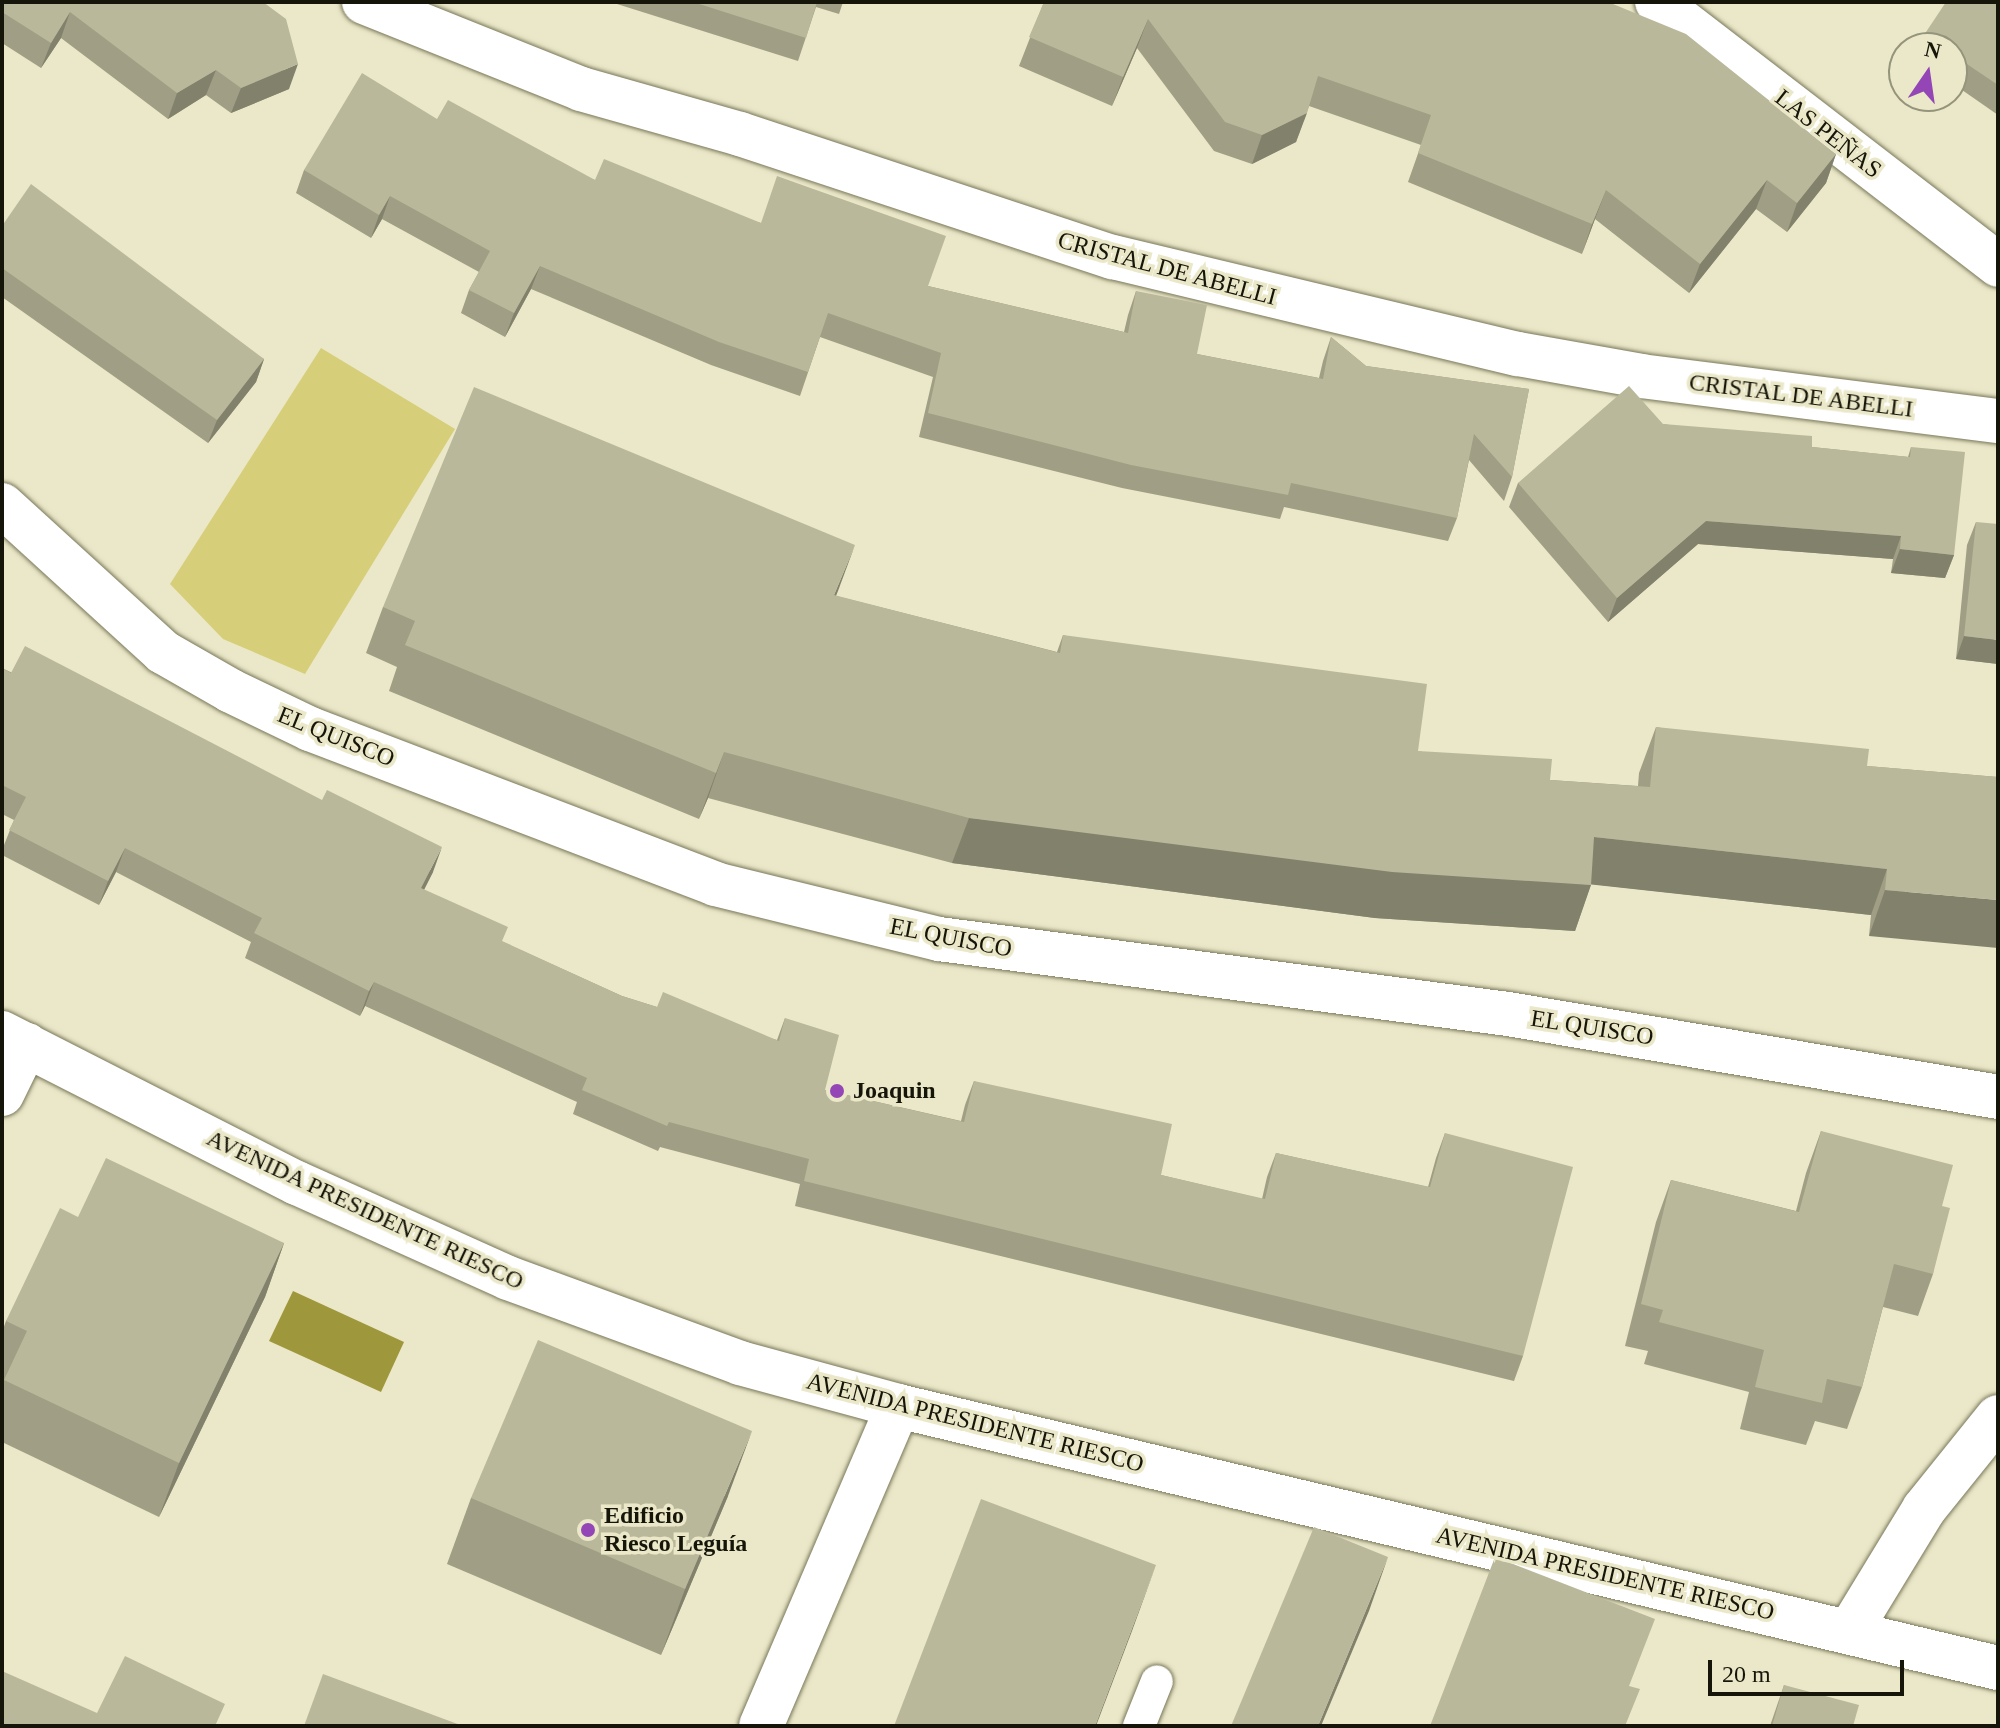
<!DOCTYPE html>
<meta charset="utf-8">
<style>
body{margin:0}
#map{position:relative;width:2000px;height:1728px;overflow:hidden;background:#eae8c8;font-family:Georgia,serif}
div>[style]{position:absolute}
.green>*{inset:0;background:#d6ce79}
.water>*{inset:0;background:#9f973b}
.roads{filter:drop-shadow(0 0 2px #79775a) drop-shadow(0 0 2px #79775a)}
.service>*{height:32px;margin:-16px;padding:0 16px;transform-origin:16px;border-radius:16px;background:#fff}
.minor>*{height:44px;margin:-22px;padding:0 22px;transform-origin:22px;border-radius:22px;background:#fff}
.tertiary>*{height:44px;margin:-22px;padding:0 22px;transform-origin:22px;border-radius:22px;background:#fff}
.secondary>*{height:44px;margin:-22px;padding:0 22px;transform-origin:22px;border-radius:22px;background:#fff}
.wall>*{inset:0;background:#a09e84}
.shaded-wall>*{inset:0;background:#82816c}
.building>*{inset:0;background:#bab89a}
.dots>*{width:22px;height:22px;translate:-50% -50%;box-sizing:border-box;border:4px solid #eae8c8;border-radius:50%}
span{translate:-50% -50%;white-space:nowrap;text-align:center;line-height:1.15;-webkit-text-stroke:7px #eae8c8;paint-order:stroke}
.street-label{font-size:24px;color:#161509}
.poi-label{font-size:24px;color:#161509;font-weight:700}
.left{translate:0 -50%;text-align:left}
.frame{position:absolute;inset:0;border:4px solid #161509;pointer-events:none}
.north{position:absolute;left:1888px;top:32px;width:80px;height:80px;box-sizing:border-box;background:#eae8c8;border:2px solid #95947c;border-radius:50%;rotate:13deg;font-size:22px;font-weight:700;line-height:32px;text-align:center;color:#161509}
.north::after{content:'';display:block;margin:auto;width:28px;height:36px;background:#9446b6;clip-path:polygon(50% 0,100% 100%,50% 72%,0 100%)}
.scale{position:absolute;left:1708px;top:1660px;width:196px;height:36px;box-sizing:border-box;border:4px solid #161509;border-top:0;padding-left:10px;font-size:24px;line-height:28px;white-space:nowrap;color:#161509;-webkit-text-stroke:6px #eae8c8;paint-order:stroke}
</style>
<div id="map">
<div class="green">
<i style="clip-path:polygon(321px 348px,455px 429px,305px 674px,223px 639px,170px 584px)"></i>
</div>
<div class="water">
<i style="clip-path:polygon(293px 1291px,404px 1342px,381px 1392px,269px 1341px)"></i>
</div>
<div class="roads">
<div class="service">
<i style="left:1139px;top:1726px;width:48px;rotate:-68.2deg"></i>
</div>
<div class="minor">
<i style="left:364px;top:2px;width:234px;rotate:21.8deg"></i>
<i style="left:581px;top:89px;width:165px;rotate:15.8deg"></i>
<i style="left:740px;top:134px;width:393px;rotate:18.3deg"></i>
<i style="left:1113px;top:257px;width:416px;rotate:13.5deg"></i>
<i style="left:1518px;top:354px;width:125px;rotate:10.1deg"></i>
<i style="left:1641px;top:376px;width:360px;rotate:7.2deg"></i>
<i style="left:1657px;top:2px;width:431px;rotate:37.6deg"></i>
<i style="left:2px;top:505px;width:218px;rotate:42.4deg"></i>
<i style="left:163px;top:652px;width:78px;rotate:29.8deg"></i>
<i style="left:231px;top:691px;width:88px;rotate:25.7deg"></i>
<i style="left:310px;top:729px;width:434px;rotate:20.9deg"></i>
<i style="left:715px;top:884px;width:231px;rotate:13.8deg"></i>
<i style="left:939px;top:939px;width:574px;rotate:7.51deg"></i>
<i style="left:1508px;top:1014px;width:497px;rotate:9.6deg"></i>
<i style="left:2px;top:1094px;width:55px;rotate:-63.9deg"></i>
<i style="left:1849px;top:1632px;width:144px;rotate:-58.6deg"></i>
<i style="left:1924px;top:1509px;width:118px;rotate:-51.2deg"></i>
</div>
<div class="tertiary">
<i style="left:761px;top:1726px;width:348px;rotate:-66.8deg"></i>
</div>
<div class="secondary">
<i style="left:2px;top:1033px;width:331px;rotate:27deg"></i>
<i style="left:297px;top:1183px;width:231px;rotate:24.2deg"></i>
<i style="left:508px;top:1278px;width:247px;rotate:20.1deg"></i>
<i style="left:740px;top:1363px;width:164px;rotate:15.2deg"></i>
<i style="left:898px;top:1406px;width:1131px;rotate:13.4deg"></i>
</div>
</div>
<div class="wall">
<i style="clip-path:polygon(2px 2px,263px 2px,289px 89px,231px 113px,206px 95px,168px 119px,61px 38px,41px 68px,2px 43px)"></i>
<i style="clip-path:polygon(617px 2px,843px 2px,839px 14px,816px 7px,798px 61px,617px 4px)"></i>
<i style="clip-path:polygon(1044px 2px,1608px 2px,1836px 154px,1826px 183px,1787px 232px,1756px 209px,1689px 293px,1595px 219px,1582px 254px,1408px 182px,1421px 145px,1309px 106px,1296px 142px,1252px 164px,1214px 151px,1137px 48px,1112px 106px,1019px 66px)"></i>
<i style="clip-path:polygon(1998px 2px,1998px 115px,1952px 83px,1952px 48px,1919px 48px,1924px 35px)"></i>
<i style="clip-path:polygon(437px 119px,595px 180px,761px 223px,928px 286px,1124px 332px,1128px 315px,1136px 291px,1197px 354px,1319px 378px,1323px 361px,1331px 337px,1366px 366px,1529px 389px,1512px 477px,1504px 501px,1469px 460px,1457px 518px,1448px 541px,1284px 507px,1280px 519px,1122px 488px,919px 437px,933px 377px,820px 337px,800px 396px,711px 365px,531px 289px,505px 337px,461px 313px,469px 290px,479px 272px,382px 219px,371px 238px,296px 193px,304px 170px)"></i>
<i style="clip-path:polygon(2px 226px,264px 359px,256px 382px,208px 443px,2px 297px)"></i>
<i style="clip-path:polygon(1663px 424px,1812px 447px,1908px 457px,1911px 447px,1954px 555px,1945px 578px,1891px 573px,1893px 559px,1698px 544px,1608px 622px,1509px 507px,1518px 483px)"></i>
<i style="clip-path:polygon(1976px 522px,1998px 664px,1956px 659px,1967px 545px)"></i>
<i style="clip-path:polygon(836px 596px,1057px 652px,1063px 635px,1418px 751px,1550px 780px,1638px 786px,1639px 773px,1656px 727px,1867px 766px,1998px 777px,1869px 936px,1871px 915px,1591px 884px,1575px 931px,1375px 918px,952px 863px,708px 798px,699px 819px,389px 691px,397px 667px,366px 653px,383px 607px)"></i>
<i style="clip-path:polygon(2px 668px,433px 872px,424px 890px,503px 942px,622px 996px,657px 1007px,777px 1040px,785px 1018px,825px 1090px,961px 1121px,965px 1105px,974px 1081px,1161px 1175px,1262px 1199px,1267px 1177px,1276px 1153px,1428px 1187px,1436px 1158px,1445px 1133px,1523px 1356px,1514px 1381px,795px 1206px,800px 1184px,660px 1147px,658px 1151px,573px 1114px,577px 1102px,365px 1006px,360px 1016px,245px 958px,251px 942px,116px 872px,99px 905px,2px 855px,2px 850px,14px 820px,2px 814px)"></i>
<i style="clip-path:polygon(1821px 1131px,1942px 1206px,1933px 1274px,1918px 1316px,1883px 1307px,1862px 1387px,1847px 1429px,1815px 1421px,1806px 1445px,1740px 1429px,1749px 1392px,1644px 1364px,1648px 1351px,1625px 1346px,1656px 1222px,1671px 1180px,1796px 1211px,1806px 1173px)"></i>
<i style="clip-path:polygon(78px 1217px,284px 1243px,265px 1297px,159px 1517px,2px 1442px,2px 1332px,6px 1321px)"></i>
<i style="clip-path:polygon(728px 1496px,661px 1655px,447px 1564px,471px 1498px)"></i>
<i style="clip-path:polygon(1784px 1685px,1853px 1726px,1770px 1726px)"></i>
</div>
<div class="shaded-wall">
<i style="clip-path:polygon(70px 12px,61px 38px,41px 68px,51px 43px)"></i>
<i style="clip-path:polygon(1148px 19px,1137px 48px,1112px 106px,1123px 77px)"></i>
<i style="clip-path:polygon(298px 64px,289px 89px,231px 113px,241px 88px)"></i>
<i style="clip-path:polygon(216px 70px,206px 95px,168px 119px,177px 93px)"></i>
<i style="clip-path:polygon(1307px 113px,1296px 142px,1252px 164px,1262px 135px)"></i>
<i style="clip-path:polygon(1836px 154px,1826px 183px,1787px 232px,1797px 203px)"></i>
<i style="clip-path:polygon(1767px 180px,1756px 209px,1689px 293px,1700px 264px)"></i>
<i style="clip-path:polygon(1606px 190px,1595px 219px,1582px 254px,1592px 224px)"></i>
<i style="clip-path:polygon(390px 196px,382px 219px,371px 238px,379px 215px)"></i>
<i style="clip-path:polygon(540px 266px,531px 289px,505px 337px,514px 313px)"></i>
<i style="clip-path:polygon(264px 359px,256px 382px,208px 443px,217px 420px)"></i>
<i style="clip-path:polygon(1706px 521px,1901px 536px,1893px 559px,1698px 544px,1608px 622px,1617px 598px)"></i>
<i style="clip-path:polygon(855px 545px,838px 591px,818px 641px,834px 595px)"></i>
<i style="clip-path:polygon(1900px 549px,1954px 555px,1945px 578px,1891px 573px)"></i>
<i style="clip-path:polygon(1964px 636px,1998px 640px,1998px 664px,1956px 659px)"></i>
<i style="clip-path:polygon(724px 752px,708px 798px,699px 819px,716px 773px)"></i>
<i style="clip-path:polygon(969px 818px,1591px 885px,1575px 931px,1375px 918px,952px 863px)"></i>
<i style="clip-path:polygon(1594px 837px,1887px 869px,1871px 915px,1578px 883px)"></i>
<i style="clip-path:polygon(442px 847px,433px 872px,412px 913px,421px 888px)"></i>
<i style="clip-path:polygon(125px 848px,116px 872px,99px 905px,108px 881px)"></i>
<i style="clip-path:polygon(1885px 890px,1998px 900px,1998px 948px,1869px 936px)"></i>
<i style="clip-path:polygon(374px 982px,365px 1006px,360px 1016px,369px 991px)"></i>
<i style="clip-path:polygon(284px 1243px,265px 1297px,159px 1517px,179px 1463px)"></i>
<i style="clip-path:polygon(752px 1431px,728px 1496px,661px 1655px,685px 1589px)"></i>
<i style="clip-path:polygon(1388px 1557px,1369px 1611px,1321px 1726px,1318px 1726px)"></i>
<i style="clip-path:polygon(1156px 1565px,1132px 1631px,1096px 1726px,1095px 1726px)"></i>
</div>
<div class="building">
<i style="clip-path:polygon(2px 2px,263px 2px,286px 19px,298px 64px,241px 88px,216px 70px,177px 93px,70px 12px,51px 43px,2px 12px)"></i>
<i style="clip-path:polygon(693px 2px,817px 2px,806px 38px)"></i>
<i style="clip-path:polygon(1044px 2px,1608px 2px,1686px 34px,1836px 154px,1797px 203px,1767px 180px,1700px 264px,1606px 190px,1592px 224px,1418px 153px,1431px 115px,1318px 76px,1307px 113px,1262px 135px,1225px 122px,1148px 19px,1123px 77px,1029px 37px)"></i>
<i style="clip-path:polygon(1946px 2px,1998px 2px,1998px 85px,1952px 54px,1952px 48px,1943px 48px,1924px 35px)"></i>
<i style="clip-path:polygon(362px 73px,437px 119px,448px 100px,595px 180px,604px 159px,761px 223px,777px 176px,946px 236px,928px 286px,1128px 333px,1136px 291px,1207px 305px,1197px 354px,1323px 379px,1331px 337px,1366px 366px,1529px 389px,1512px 477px,1474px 434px,1457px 518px,1291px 483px,1288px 495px,1131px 465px,928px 413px,941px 353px,828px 313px,808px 372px,719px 342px,540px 266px,514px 313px,469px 290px,490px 251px,390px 196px,379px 215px,304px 170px)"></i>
<i style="clip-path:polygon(31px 184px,264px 359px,217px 420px,2px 268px,2px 226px)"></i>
<i style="clip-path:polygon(1629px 386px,1663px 424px,1812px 436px,1812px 447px,1910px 457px,1911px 447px,1965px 452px,1954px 555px,1900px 549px,1901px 536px,1706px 521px,1617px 598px,1518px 483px)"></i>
<i style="clip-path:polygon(474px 387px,855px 545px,834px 595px,1060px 653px,1063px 635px,1427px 684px,1418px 751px,1552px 759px,1550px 780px,1650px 787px,1656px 727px,1869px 749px,1867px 766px,1998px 777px,1998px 900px,1885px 890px,1887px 869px,1594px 837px,1591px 885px,1392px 872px,969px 818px,724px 752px,716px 773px,405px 645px,415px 621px,383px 607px)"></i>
<i style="clip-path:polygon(1976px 522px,1998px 524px,1998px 640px,1964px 636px)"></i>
<i style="clip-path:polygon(25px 646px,322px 800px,327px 790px,442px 847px,421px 888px,508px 927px,502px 941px,622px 996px,657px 1007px,663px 992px,779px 1041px,785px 1018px,839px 1035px,825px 1090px,964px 1122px,974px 1081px,1172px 1124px,1161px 1175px,1265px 1199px,1276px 1153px,1430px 1187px,1445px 1133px,1573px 1167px,1523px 1356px,804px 1181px,809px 1159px,669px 1122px,667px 1126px,582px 1090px,587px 1078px,374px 982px,369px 991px,254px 933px,262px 918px,125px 848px,108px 881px,9px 830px,26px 797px,2px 785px,2px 668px,11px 673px)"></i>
<i style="clip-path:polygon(1821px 1131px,1953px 1165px,1942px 1206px,1950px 1208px,1933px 1274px,1894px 1264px,1862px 1387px,1827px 1379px,1822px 1403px,1755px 1387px,1764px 1350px,1659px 1322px,1663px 1310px,1641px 1304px,1671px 1180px,1799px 1212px)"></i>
<i style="clip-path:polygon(106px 1158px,284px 1243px,179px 1463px,4px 1380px,27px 1331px,6px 1321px,60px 1208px,78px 1217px)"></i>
<i style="clip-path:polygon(538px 1340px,752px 1431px,685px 1589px,471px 1498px)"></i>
<i style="clip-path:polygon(981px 1499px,1156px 1565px,1095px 1726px,894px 1726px)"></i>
<i style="clip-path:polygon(1314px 1527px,1388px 1557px,1318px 1726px,1231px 1726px)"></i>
<i style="clip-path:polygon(1495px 1557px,1655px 1619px,1629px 1686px,1640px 1689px,1625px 1726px,1430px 1726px)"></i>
<i style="clip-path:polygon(125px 1656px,225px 1704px,215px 1726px,2px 1726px,2px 1671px,97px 1713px)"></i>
<i style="clip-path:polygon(323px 1674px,463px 1726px,304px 1726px)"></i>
<i style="clip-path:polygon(1784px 1685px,1859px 1705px,1853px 1726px,1772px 1726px)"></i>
</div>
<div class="dots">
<i style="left:837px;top:1091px;background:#9446b6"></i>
<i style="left:588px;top:1530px;background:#9446b6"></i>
</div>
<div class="street-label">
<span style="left:1828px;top:134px;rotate:38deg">LAS PEÑAS</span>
<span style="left:1167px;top:269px;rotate:15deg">CRISTAL DE ABELLI</span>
<span style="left:1801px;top:396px;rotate:7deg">CRISTAL DE ABELLI</span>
<span style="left:336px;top:737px;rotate:22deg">EL QUISCO</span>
<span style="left:951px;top:938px;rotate:11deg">EL QUISCO</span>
<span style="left:1592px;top:1028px;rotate:9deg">EL QUISCO</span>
<span style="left:365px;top:1210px;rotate:25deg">AVENIDA PRESIDENTE RIESCO</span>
<span style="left:975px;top:1423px;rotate:14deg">AVENIDA PRESIDENTE RIESCO</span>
<span style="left:1605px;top:1574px;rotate:13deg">AVENIDA PRESIDENTE RIESCO</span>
</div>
<div class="poi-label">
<span class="left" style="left:853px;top:1091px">Joaquin</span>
<span class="left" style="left:604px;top:1530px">Edificio<br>Riesco Leguía</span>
</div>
<div class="frame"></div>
<div class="north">N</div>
<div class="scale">20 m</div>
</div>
